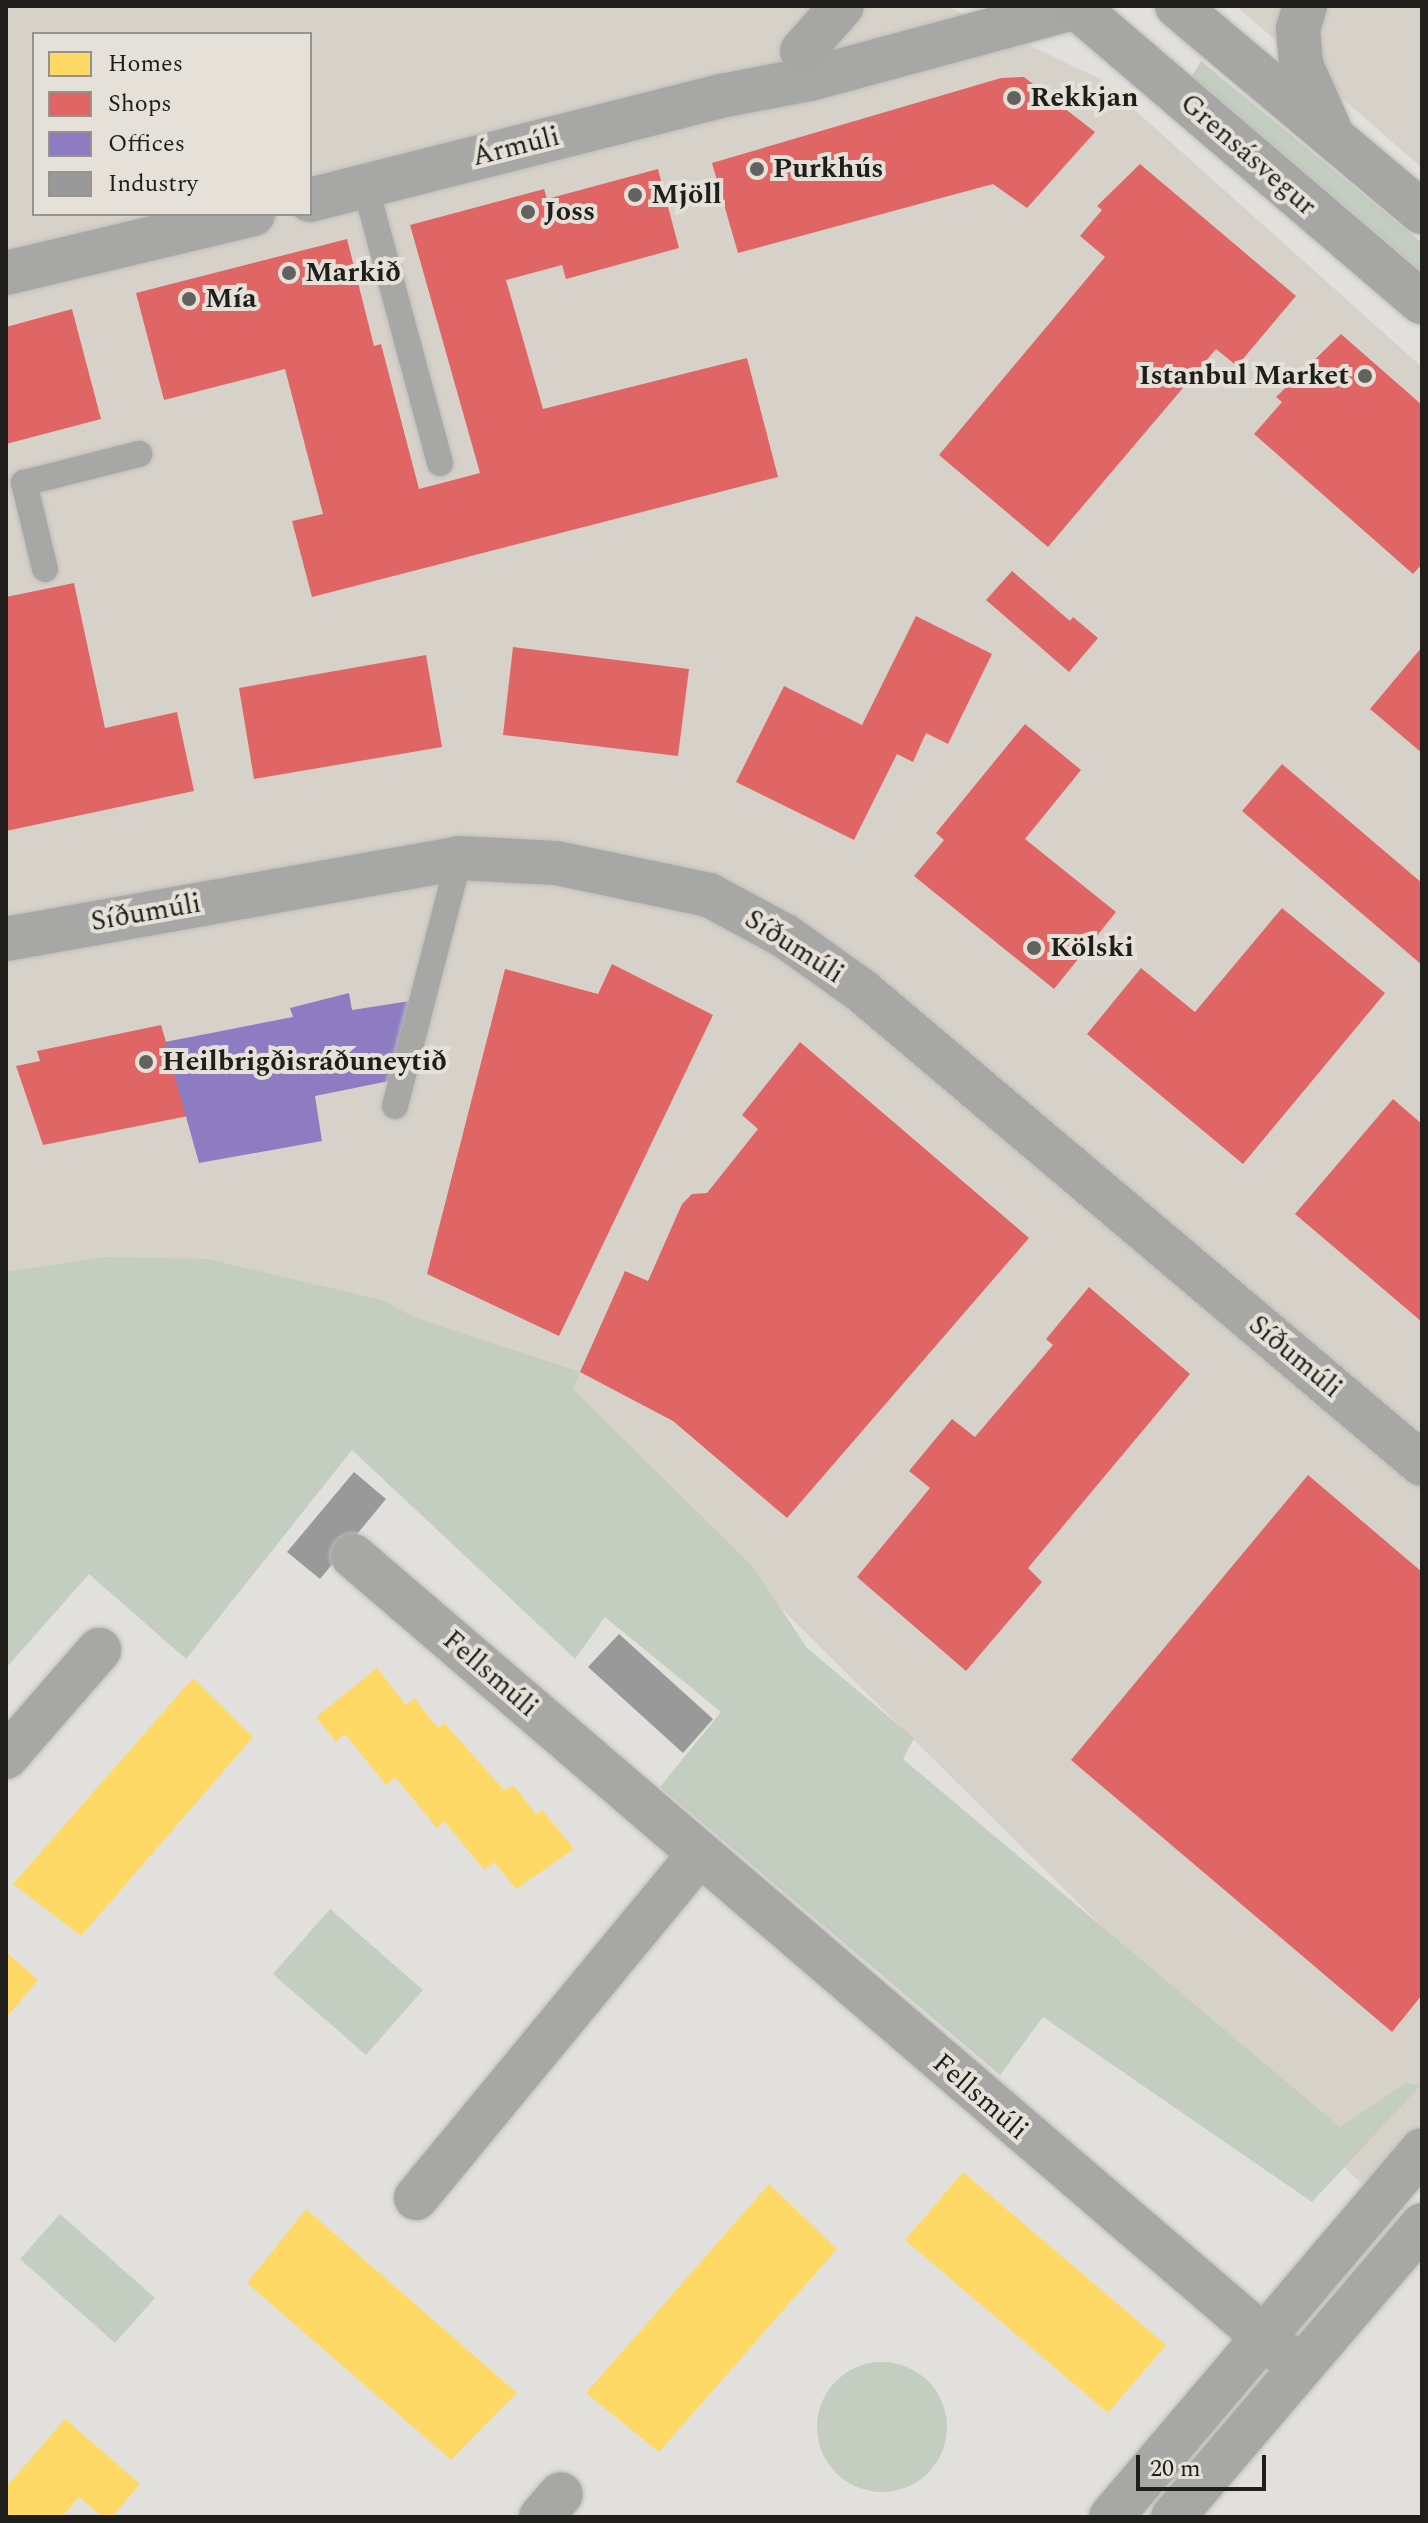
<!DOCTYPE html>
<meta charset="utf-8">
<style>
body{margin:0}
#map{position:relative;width:1428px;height:2523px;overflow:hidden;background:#e2e0dc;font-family:Spectral,serif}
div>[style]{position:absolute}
.built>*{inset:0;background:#d7d2c9}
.green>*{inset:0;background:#c3cdc0}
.round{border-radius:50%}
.homes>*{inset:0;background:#ffd966}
.shops>*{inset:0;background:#e06666}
.offices>*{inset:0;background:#8e7cc3}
.industry>*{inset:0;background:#999}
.roads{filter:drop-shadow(0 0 2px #bebdba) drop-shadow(0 0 2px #bebdba)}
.lane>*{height:26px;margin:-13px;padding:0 13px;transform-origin:13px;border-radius:13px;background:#a7a7a5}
.street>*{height:44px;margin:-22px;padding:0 22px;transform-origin:22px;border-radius:22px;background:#a7a7a5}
.secondary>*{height:44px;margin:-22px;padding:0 22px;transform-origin:22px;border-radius:22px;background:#a6a6a4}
.dots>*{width:22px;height:22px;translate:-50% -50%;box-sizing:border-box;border:4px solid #e5e1d9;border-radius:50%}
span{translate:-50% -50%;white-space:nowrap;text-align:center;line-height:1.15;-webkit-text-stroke:8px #e5e1d9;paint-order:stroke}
.poi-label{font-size:28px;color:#1f1e1b;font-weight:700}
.left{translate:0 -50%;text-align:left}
.right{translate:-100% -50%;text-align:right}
.street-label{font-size:28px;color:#1f1e1b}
.frame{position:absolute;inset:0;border:8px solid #1f1e1b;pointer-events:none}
.legend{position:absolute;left:32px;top:32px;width:280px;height:184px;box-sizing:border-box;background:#e5e1d9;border:2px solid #96938d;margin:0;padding:10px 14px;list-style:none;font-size:24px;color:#1f1e1b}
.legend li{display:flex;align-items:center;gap:16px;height:40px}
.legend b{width:40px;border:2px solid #96938d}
.scale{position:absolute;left:1136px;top:2455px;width:130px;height:36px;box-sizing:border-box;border:4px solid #1f1e1b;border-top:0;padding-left:10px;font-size:24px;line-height:28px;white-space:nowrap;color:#1f1e1b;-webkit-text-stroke:6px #e5e1d9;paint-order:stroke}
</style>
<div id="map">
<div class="built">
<i style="clip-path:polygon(evenodd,6px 6px,947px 6px,1100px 79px,1422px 367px,1422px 2182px,1394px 2216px,568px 1397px,6px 1327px,6px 6px,34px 34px,310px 34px,310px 214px,34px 214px,34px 34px)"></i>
<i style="clip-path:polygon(1236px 6px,1422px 6px,1422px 168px)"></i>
</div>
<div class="green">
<i style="clip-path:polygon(1201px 61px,1422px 243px,1422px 272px,1192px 76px)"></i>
<i style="clip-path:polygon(104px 1257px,208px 1259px,381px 1300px,416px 1318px,580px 1372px,573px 1389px,754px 1568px,807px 1648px,914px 1738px,903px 1759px,1340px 2127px,1406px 2083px,1420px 2086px,1312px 2202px,1043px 2017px,1000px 2075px,660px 1787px,721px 1712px,605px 1617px,575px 1659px,352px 1450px,186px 1659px,89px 1574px,6px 1668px,6px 1272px)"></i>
<i style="clip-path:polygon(330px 1909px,423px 1990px,366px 2055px,273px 1974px)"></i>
<i style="clip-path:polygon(60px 2214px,155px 2298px,115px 2343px,20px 2259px)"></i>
<i class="round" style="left:817px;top:2362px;width:130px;height:130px"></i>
</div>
<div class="homes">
<i style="clip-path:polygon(377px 1668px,406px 1705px,414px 1698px,438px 1728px,444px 1723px,505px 1791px,513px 1785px,536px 1814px,542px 1810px,574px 1849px,516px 1889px,494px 1862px,484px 1870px,444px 1821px,437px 1828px,395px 1777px,386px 1785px,345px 1734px,336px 1742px,316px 1717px)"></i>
<i style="clip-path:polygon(193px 1678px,253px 1737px,81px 1936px,13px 1884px)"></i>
<i style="clip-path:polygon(6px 1952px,38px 1980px,6px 2018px)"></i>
<i style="clip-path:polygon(963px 2172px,1166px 2345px,1108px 2413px,905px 2240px)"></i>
<i style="clip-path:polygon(769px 2184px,837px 2249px,659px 2452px,586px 2393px)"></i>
<i style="clip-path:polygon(306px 2209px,517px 2393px,451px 2460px,247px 2283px)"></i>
<i style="clip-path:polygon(65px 2419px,140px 2484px,112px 2517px,102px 2517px,79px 2497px,62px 2517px,6px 2517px,6px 2487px)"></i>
</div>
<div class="shops">
<i style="clip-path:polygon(1024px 77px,1095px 132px,1027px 208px,993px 184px,738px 253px,712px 163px,1001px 78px)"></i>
<i style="clip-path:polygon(1140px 164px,1296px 296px,1237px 366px,1216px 349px,1048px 547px,939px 455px,1105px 257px,1080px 236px,1102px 210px,1097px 206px)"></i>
<i style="clip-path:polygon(658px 169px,679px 248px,566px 279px,562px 265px,506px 280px,543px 409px,747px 358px,778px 477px,312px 597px,292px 521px,323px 514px,285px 369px,164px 400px,136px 293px,347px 239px,374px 346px,381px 344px,419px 489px,480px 473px,410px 225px,544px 189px,547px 199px)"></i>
<i style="clip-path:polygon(72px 309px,101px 419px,6px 444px,6px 327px)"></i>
<i style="clip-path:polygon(1341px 334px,1422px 405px,1422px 564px,1413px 574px,1254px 434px,1282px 402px,1276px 397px)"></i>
<i style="clip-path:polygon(1012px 571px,1070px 621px,1073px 617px,1098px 638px,1069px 672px,986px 600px)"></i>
<i style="clip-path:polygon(74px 583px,105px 728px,177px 712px,194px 791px,6px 831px,6px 597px)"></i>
<i style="clip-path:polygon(916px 616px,992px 654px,948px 744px,926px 733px,913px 762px,897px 754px,854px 840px,736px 782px,784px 686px,862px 725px)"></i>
<i style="clip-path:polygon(513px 647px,689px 669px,678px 756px,503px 735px)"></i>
<i style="clip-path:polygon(1422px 647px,1422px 753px,1370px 709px)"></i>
<i style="clip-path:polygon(426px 655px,442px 747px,254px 779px,239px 688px)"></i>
<i style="clip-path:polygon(1025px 724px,1081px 770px,1025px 839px,1116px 912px,1054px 989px,914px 876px,944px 840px,936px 833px)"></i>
<i style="clip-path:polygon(1282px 764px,1422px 883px,1422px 965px,1242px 811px)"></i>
<i style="clip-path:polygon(1282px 908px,1385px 993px,1243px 1164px,1087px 1034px,1141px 968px,1195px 1012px)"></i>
<i style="clip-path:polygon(612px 964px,713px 1015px,559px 1336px,427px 1274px,505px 969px,598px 994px)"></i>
<i style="clip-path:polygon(161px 1025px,188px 1116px,43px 1145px,16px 1066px,40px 1061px,37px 1051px)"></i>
<i style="clip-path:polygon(800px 1042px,1029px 1238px,787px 1518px,673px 1421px,580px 1372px,625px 1271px,648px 1281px,682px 1204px,692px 1194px,707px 1193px,758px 1129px,742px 1115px)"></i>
<i style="clip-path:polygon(1393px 1099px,1422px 1124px,1422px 1322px,1295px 1214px)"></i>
<i style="clip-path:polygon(1089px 1287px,1190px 1374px,1028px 1568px,1042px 1582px,966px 1671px,857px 1577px,930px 1488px,909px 1471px,952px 1419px,975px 1437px,1053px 1345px,1046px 1339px)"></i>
<i style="clip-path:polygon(1308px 1475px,1422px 1572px,1422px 1995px,1392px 2032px,1071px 1760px)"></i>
</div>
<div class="offices">
<i style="clip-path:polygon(349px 993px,352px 1010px,410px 1001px,389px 1081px,315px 1096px,322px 1141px,199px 1163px,165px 1042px,293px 1017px,290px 1008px)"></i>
</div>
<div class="industry">
<i style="clip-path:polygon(354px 1472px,386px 1499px,320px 1579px,287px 1552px)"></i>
<i style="clip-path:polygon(619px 1634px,713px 1719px,683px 1753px,588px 1667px)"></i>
</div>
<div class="roads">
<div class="lane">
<i style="left:365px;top:185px;width:288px;rotate:74.9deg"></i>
<i style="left:45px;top:569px;width:89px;rotate:-103.7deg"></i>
<i style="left:24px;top:483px;width:119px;rotate:-14.2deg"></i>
<i style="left:395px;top:1106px;width:256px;rotate:-75.5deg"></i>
</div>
<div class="street">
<i style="left:310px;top:200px;width:424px;rotate:-14.2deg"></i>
<i style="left:721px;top:96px;width:91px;rotate:-10.8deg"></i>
<i style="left:810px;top:79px;width:281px;rotate:-15.1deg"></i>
<i style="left:6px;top:273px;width:254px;rotate:-13.4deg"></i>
<i style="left:6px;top:939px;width:460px;rotate:-10.1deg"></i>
<i style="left:459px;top:858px;width:97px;rotate:3deg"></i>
<i style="left:556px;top:863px;width:156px;rotate:11.8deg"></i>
<i style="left:709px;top:895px;width:86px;rotate:28.3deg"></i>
<i style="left:785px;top:936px;width:95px;rotate:35.5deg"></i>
<i style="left:862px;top:991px;width:733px;rotate:40.19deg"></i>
<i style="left:353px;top:1556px;width:1247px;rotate:40.61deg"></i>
<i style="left:6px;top:1757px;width:142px;rotate:-49deg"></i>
<i style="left:416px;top:2198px;width:445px;rotate:-50.5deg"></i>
<i style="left:541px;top:2517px;width:30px;rotate:-49deg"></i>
<i style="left:1111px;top:2517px;width:481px;rotate:-49.7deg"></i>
<i style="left:1173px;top:2517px;width:384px;rotate:-49.5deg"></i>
</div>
<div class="secondary">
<i style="left:1075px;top:6px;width:456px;rotate:40.5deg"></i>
<i style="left:1177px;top:6px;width:320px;rotate:40.1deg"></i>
<i style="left:1305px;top:6px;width:24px;rotate:107deg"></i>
<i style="left:1298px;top:29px;width:36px;rotate:85deg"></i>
<i style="left:1301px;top:65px;width:69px;rotate:66deg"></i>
<i style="left:802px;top:51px;width:60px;rotate:-48.4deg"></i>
</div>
</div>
<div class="dots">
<i style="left:1014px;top:98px;background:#63625f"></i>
<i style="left:757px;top:169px;background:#63625f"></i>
<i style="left:635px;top:195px;background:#63625f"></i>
<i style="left:528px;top:212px;background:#63625f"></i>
<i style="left:289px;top:273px;background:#63625f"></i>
<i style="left:189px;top:299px;background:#63625f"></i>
<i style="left:1365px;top:376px;background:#63625f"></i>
<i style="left:1034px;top:948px;background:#63625f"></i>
<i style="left:146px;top:1062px;background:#63625f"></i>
</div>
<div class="poi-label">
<span class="left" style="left:1030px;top:98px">Rekkjan</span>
<span class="left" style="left:773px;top:169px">Purkhús</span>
<span class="left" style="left:651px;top:195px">Mjöll</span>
<span class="left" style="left:544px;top:212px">Joss</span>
<span class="left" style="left:305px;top:273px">Markið</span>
<span class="left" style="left:205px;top:299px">Mía</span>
<span class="right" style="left:1349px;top:376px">Istanbul Market</span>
<span class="left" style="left:1050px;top:948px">Kölski</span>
<span class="left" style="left:162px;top:1062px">Heilbrigðisráðuneytið</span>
</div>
<div class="street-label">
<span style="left:516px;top:147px;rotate:-14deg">Ármúli</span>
<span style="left:1248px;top:155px;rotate:41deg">Grensásvegur</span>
<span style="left:146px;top:913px;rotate:-10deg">Síðumúli</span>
<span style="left:794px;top:947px;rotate:33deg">Síðumúli</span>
<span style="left:1295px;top:1357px;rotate:40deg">Síðumúli</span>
<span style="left:490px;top:1674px;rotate:41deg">Fellsmúli</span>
<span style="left:980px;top:2097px;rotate:41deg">Fellsmúli</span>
</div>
<div class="frame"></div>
<ul class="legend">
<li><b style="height:22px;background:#ffd966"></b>Homes</li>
<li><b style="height:22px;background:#e06666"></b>Shops</li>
<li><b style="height:22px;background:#8e7cc3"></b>Offices</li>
<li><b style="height:22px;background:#999"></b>Industry</li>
</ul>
<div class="scale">20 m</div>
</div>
